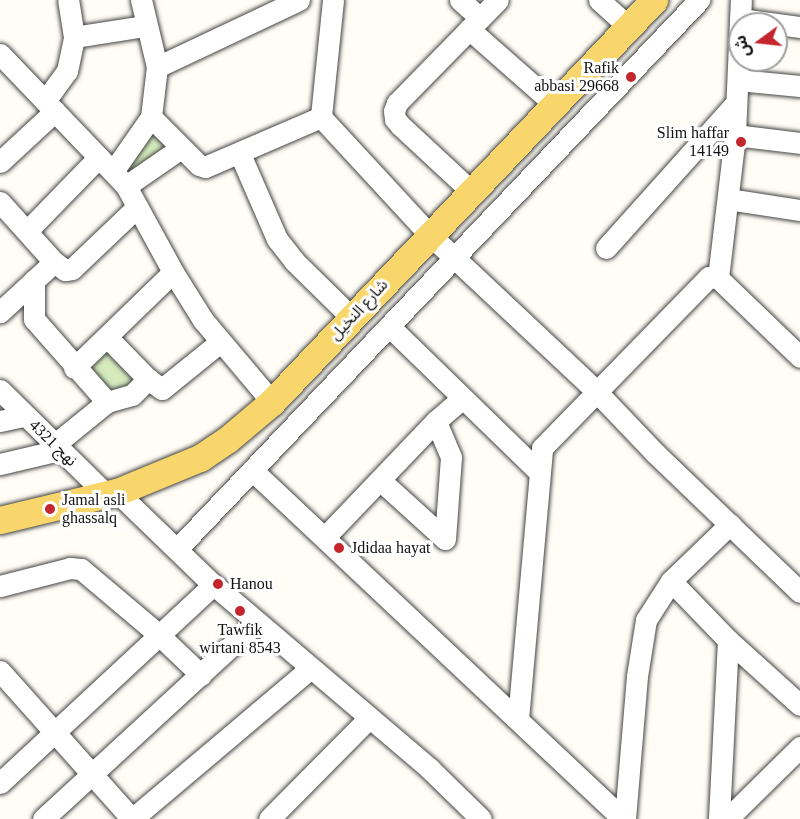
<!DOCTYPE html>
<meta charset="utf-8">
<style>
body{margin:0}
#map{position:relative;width:800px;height:819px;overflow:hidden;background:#fffdf5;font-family:"Times New Roman","Noto Sans Arabic",serif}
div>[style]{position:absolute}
.green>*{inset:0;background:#d5ebbd}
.roads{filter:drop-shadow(0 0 2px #444) drop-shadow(0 0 2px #444)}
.minor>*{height:21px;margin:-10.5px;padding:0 10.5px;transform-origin:10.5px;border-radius:10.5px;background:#fff}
.major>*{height:27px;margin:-13.5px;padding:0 13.5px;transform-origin:13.5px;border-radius:13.5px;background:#f9d66b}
.dots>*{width:16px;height:16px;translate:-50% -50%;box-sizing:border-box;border:3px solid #fff;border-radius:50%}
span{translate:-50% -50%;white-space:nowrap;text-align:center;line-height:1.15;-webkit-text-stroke:6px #fff;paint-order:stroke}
.poi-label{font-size:16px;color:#111}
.right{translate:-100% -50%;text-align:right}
.left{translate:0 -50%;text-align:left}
.street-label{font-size:16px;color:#111}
.north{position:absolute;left:728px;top:12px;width:60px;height:60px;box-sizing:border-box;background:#fff;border:2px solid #a0a0a0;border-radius:50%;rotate:255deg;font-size:16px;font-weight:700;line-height:24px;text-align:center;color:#111}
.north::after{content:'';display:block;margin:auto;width:21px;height:27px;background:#c4262e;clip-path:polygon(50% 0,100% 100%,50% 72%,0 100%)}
</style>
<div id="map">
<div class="green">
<i style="clip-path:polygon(152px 127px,173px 151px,135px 175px,130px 169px)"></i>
<i style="clip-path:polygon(106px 343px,143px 379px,108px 397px,80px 367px)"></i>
</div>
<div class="roads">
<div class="minor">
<i style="left:333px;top:0;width:118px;rotate:95.9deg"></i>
<i style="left:321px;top:117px;width:159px;rotate:47.3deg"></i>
<i style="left:429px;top:234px;width:229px;rotate:43.2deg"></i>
<i style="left:596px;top:391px;width:86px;rotate:46.4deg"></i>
<i style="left:655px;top:453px;width:201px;rotate:43.8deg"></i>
<i style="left:460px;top:0;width:27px;rotate:42deg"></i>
<i style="left:599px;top:0;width:39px;rotate:42deg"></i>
<i style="left:740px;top:19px;width:61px;rotate:7.6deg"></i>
<i style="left:469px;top:29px;width:113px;rotate:41.4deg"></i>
<i style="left:74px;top:37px;width:72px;rotate:-8.8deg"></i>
<i style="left:0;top:54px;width:182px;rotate:46.3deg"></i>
<i style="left:126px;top:186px;width:98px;rotate:61.3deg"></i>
<i style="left:173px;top:272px;width:57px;rotate:58deg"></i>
<i style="left:203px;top:320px;width:107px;rotate:49.9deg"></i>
<i style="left:157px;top:67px;width:157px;rotate:-25.3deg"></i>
<i style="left:738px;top:80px;width:62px;rotate:5.5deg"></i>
<i style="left:45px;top:101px;width:37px;rotate:-54deg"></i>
<i style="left:67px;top:71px;width:35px;rotate:-78deg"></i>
<i style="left:74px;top:37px;width:37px;rotate:-99deg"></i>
<i style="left:151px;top:117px;width:68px;rotate:45deg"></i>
<i style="left:199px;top:165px;width:6px;rotate:18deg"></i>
<i style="left:205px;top:167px;width:126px;rotate:-23.3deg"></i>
<i style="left:735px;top:135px;width:65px;rotate:7deg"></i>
<i style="left:240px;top:154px;width:93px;rotate:66.5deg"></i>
<i style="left:277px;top:239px;width:28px;rotate:52deg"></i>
<i style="left:294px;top:261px;width:81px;rotate:44.5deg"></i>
<i style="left:0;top:162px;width:75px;rotate:-42.8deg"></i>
<i style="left:114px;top:170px;width:65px;rotate:-55.1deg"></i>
<i style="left:151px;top:117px;width:50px;rotate:-83.2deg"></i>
<i style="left:157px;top:67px;width:69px;rotate:-103.4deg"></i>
<i style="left:126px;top:186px;width:67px;rotate:-34.6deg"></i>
<i style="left:471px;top:191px;width:97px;rotate:-137.1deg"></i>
<i style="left:400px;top:125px;width:8px;rotate:-130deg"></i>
<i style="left:395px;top:119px;width:8px;rotate:-97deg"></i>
<i style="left:394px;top:111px;width:9px;rotate:-69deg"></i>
<i style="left:397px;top:103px;width:144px;rotate:-45.6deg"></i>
<i style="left:728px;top:199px;width:73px;rotate:8.7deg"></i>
<i style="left:0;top:202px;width:81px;rotate:48deg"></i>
<i style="left:54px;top:262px;width:74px;rotate:137.2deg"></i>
<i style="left:27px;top:231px;width:103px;rotate:-45.8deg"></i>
<i style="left:606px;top:248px;width:195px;rotate:-48.1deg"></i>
<i style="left:54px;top:262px;width:14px;rotate:36deg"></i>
<i style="left:65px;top:270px;width:7px;rotate:-8deg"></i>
<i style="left:72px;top:269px;width:90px;rotate:-43.6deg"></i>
<i style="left:718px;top:278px;width:144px;rotate:-83.2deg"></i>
<i style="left:735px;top:135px;width:135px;rotate:-87.5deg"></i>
<i style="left:34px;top:280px;width:39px;rotate:90deg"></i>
<i style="left:34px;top:319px;width:111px;rotate:48.7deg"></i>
<i style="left:389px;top:326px;width:209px;rotate:44.2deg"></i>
<i style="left:107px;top:337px;width:59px;rotate:45.7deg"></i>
<i style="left:148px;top:379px;width:17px;rotate:36deg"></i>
<i style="left:162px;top:389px;width:75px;rotate:-39deg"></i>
<i style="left:74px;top:368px;width:138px;rotate:-44.1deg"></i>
<i style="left:0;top:390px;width:150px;rotate:44.5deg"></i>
<i style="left:0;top:421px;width:25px;rotate:-12deg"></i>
<i style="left:54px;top:445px;width:68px;rotate:-39.1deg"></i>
<i style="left:107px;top:402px;width:26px;rotate:-16deg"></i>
<i style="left:132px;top:395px;width:23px;rotate:-45deg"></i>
<i style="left:0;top:464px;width:61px;rotate:-13.3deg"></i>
<i style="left:252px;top:470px;width:509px;rotate:43.25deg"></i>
<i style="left:381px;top:481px;width:86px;rotate:42.2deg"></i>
<i style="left:445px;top:539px;width:82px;rotate:-85.8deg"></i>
<i style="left:451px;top:457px;width:39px;rotate:-113deg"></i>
<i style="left:117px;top:492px;width:125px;rotate:44deg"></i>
<i style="left:207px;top:579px;width:293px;rotate:40.4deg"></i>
<i style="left:430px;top:769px;width:71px;rotate:44.4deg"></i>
<i style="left:325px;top:537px;width:161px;rotate:-46.3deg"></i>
<i style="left:436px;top:421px;width:35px;rotate:-41deg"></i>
<i style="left:177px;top:549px;width:758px;rotate:-46.44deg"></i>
<i style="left:671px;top:581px;width:82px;rotate:46deg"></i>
<i style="left:728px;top:640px;width:179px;rotate:92.9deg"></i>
<i style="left:0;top:586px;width:72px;rotate:-14.4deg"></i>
<i style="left:70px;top:568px;width:11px;rotate:5deg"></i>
<i style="left:81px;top:569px;width:102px;rotate:40.2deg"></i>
<i style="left:159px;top:635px;width:58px;rotate:43.6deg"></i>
<i style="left:728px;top:640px;width:97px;rotate:42.1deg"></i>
<i style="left:0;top:671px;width:198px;rotate:48.3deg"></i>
<i style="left:518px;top:719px;width:272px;rotate:-84.9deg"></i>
<i style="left:542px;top:448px;width:239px;rotate:-45.7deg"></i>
<i style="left:709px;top:277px;width:9px;rotate:6deg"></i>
<i style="left:718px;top:278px;width:114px;rotate:43.9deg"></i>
<i style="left:0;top:783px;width:291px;rotate:-42.9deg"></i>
<i style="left:43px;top:819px;width:291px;rotate:-42.6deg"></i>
<i style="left:132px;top:819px;width:234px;rotate:-40.2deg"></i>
<i style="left:269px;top:819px;width:142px;rotate:-45.3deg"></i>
<i style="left:625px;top:819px;width:144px;rotate:-85.2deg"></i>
<i style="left:637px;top:676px;width:57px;rotate:-80.9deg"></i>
<i style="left:646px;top:620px;width:46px;rotate:-57.3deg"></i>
<i style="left:671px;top:581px;width:82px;rotate:-44deg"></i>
<i style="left:727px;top:819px;width:103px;rotate:-44.6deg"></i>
</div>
<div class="major">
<i style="left:0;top:520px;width:120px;rotate:-13.5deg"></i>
<i style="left:117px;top:492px;width:90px;rotate:-22.3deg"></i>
<i style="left:200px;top:458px;width:32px;rotate:-34deg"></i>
<i style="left:227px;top:440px;width:59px;rotate:-40.2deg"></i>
<i style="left:272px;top:402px;width:555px;rotate:-46.46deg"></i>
</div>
</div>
<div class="dots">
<i style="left:631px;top:77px;background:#c4262e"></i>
<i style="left:741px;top:142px;background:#c4262e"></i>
<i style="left:50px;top:509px;background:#c4262e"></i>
<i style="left:339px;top:548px;background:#c4262e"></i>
<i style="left:218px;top:584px;background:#c4262e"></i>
<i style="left:240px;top:611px;background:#c4262e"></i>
</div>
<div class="poi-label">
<span class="right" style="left:619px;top:77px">Rafik<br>abbasi 29668</span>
<span class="right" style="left:729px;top:142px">Slim haffar<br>14149</span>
<span class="left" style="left:62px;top:509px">Jamal asli<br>ghassalq</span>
<span class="left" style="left:351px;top:548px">Jdidaa hayat</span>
<span class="left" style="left:230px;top:584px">Hanou</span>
<span style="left:240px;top:639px">Tawfik<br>wirtani 8543</span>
</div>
<div class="street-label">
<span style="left:359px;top:310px;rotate:-47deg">شارع النخيل</span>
<span style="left:53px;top:443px;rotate:44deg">نهج 4321</span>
</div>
<div class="north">ش</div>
</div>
